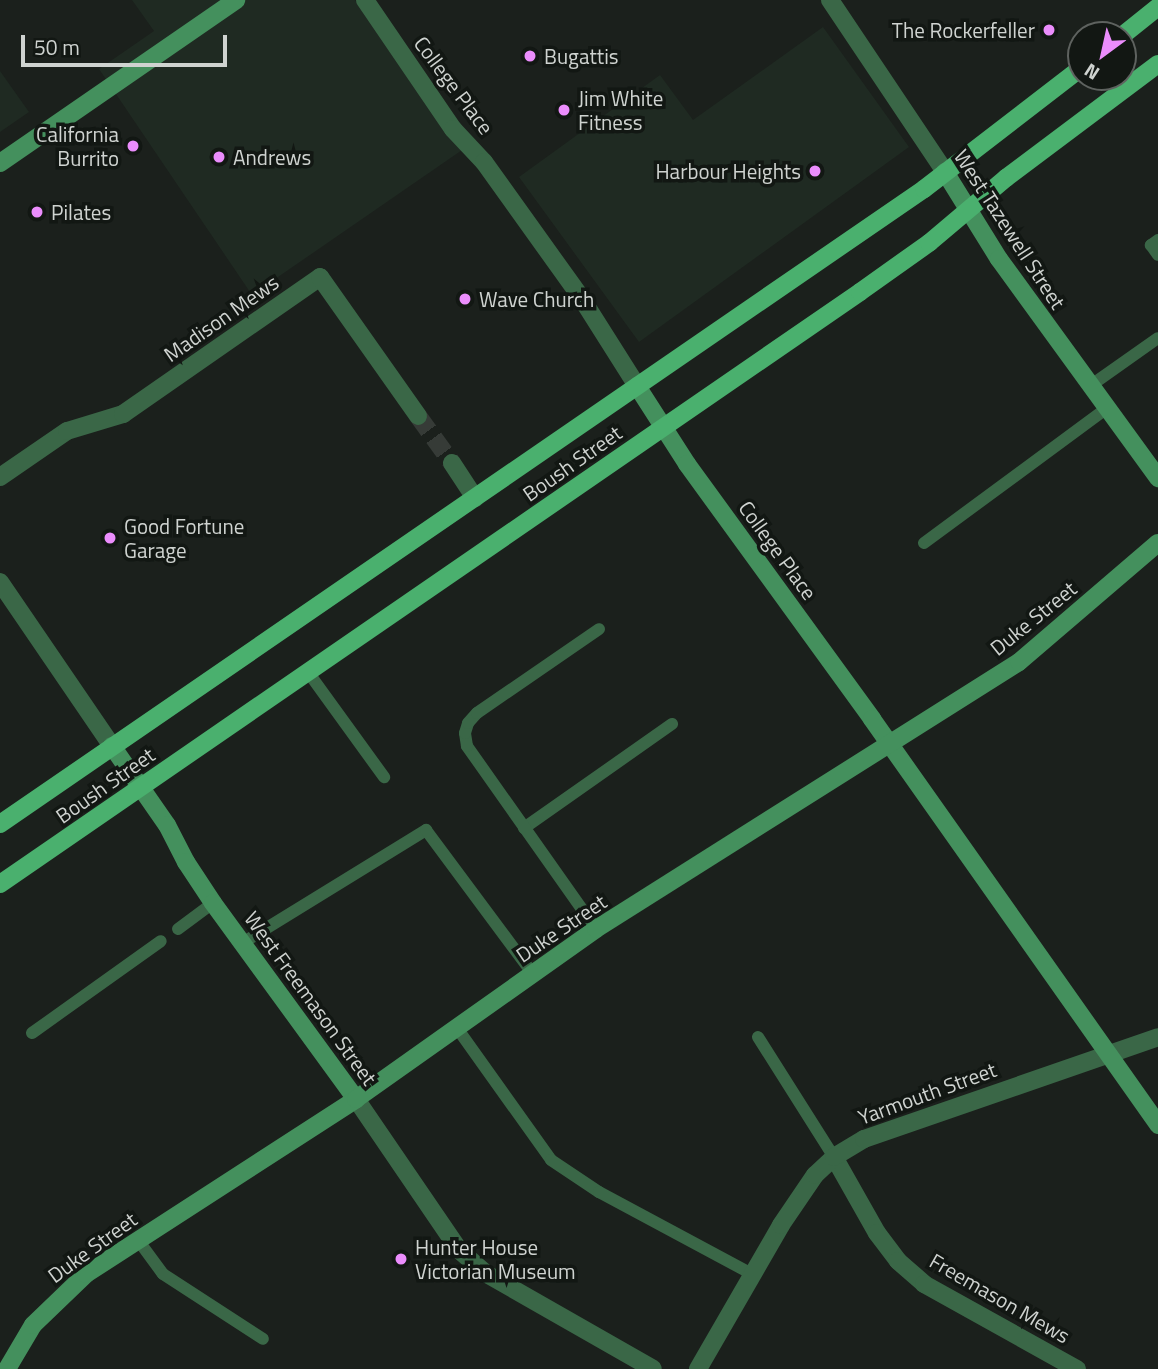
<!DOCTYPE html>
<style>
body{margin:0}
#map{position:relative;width:1158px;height:1369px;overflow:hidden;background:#1b201c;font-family:"Titillium Web",sans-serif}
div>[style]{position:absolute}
.built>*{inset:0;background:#1f2a22}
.street-tunnel>*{height:18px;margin-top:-9px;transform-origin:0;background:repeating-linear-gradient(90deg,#363b37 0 18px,transparent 0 27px)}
.lane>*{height:12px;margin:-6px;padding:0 6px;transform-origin:6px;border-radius:6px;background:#3a6747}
.street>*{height:18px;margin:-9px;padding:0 9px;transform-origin:9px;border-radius:9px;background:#3a6747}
.secondary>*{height:18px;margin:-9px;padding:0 9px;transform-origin:9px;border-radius:9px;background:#44905d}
.primary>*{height:18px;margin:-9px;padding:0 9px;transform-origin:9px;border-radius:9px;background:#4ab06e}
.dots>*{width:19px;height:19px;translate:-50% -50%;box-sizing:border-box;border:4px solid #121713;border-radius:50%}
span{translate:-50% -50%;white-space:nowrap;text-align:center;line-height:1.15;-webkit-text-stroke:7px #121713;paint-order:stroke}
.poi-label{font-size:21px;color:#cfd3d0}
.right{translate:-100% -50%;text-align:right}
.left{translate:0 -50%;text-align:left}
.street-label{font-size:21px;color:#cfd3d0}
.north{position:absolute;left:1067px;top:21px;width:70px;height:70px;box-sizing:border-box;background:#121713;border:2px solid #5e625f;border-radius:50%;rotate:213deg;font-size:19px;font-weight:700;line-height:28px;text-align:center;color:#cfd3d0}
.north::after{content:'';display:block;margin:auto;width:24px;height:32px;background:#eb8dfc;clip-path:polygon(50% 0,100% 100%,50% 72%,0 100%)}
.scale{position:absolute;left:21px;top:35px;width:206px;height:32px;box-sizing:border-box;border:4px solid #cfd3d0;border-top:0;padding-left:9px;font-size:21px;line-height:24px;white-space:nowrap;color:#cfd3d0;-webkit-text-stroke:5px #121713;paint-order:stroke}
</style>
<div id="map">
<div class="built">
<i style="clip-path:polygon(132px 0,355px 0,465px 148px,252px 295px,99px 69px,154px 31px)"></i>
<i style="clip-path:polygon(823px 27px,909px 147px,639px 342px,519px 177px,660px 75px,693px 120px)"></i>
<i style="clip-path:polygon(0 71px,29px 112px,0 132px)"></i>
</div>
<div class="street-tunnel">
<i style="left:418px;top:416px;width:58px;rotate:54.1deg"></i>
</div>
<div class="lane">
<i style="left:1158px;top:240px;width:9px;rotate:144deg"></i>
<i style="left:1151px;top:245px;width:12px;rotate:55deg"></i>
<i style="left:1090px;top:386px;width:83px;rotate:-35.2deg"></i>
<i style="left:924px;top:543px;width:226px;rotate:-36.4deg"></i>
<i style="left:308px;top:672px;width:130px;rotate:54.1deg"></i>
<i style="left:524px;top:828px;width:181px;rotate:-35.1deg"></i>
<i style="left:178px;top:929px;width:44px;rotate:-36.6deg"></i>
<i style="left:596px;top:929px;width:224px;rotate:-125.2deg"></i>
<i style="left:467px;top:746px;width:13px;rotate:-99deg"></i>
<i style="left:465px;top:733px;width:10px;rotate:-73deg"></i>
<i style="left:468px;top:723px;width:13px;rotate:-48deg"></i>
<i style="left:477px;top:713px;width:148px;rotate:-34.5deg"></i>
<i style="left:244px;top:942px;width:214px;rotate:-31.6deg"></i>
<i style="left:426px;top:830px;width:179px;rotate:53.4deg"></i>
<i style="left:457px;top:1028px;width:162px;rotate:54.5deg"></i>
<i style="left:551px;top:1160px;width:58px;rotate:33.7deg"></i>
<i style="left:599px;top:1192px;width:174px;rotate:28.2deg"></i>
<i style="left:32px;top:1033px;width:158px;rotate:-35.5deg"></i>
<i style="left:758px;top:1037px;width:142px;rotate:57.7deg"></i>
<i style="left:138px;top:1240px;width:42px;rotate:53.7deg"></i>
<i style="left:163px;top:1274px;width:119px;rotate:33deg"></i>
</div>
<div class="street">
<i style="left:365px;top:0;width:156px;rotate:55.7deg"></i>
<i style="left:453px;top:129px;width:45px;rotate:46.8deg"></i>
<i style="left:484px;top:162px;width:168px;rotate:54.4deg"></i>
<i style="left:582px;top:299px;width:103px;rotate:57.7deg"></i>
<i style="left:830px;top:0;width:207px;rotate:56.2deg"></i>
<i style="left:452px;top:463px;width:42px;rotate:56.7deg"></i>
<i style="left:0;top:477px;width:81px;rotate:-34.5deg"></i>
<i style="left:67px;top:431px;width:59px;rotate:-16.9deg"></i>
<i style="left:123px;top:414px;width:240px;rotate:-34.8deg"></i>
<i style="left:320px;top:277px;width:170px;rotate:54.8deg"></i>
<i style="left:0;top:582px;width:199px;rotate:55.7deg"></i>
<i style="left:356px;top:1099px;width:183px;rotate:55.7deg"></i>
<i style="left:459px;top:1250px;width:35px;rotate:41deg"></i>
<i style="left:485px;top:1273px;width:193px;rotate:29.7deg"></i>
<i style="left:834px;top:1157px;width:87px;rotate:60.5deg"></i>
<i style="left:877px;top:1233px;width:35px;rotate:53deg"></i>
<i style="left:898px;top:1261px;width:35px;rotate:41deg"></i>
<i style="left:924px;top:1284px;width:175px;rotate:29.1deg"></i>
<i style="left:698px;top:1369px;width:166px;rotate:-60deg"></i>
<i style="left:781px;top:1225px;width:60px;rotate:-55.8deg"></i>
<i style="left:815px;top:1175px;width:26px;rotate:-43deg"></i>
<i style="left:834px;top:1157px;width:35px;rotate:-31deg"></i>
<i style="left:864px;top:1139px;width:311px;rotate:-19.1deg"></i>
</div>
<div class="secondary">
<i style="left:0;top:163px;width:287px;rotate:-34.6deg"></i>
<i style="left:945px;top:172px;width:102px;rotate:58.2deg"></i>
<i style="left:999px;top:259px;width:271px;rotate:54deg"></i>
<i style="left:637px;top:386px;width:93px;rotate:57.3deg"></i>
<i style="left:687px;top:464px;width:315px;rotate:54deg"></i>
<i style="left:872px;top:719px;width:497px;rotate:54.8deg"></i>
<i style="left:112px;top:746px;width:96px;rotate:55.2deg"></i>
<i style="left:167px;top:825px;width:42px;rotate:62.8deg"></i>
<i style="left:186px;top:862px;width:49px;rotate:56.6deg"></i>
<i style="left:213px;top:903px;width:243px;rotate:53.9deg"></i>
<i style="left:7px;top:1369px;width:51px;rotate:-59.4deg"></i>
<i style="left:33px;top:1325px;width:74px;rotate:-43.9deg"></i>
<i style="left:86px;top:1274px;width:322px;rotate:-32.9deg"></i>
<i style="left:356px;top:1099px;width:294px;rotate:-35.3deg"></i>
<i style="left:596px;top:929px;width:500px;rotate:-32.26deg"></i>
<i style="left:1019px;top:662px;width:183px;rotate:-40.6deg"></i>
</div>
<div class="primary">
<i style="left:1123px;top:35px;width:45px;rotate:-38.7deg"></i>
<i style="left:0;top:824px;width:1121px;rotate:-34.5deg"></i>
<i style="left:924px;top:189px;width:198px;rotate:-37.6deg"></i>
<i style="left:0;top:884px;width:1044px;rotate:-34.54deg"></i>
<i style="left:860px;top:292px;width:85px;rotate:-35.4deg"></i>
<i style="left:929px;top:243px;width:101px;rotate:-40.2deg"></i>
<i style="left:1006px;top:178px;width:190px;rotate:-36.9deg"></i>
</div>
<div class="dots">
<i style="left:1049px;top:30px;background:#eb8dfc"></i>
<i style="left:530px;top:56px;background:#eb8dfc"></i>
<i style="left:564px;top:110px;background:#eb8dfc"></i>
<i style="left:133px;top:146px;background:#eb8dfc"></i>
<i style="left:219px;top:157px;background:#eb8dfc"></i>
<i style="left:815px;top:171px;background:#eb8dfc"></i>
<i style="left:37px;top:212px;background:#eb8dfc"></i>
<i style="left:465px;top:299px;background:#eb8dfc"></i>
<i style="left:110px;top:538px;background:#eb8dfc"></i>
<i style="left:401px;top:1259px;background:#eb8dfc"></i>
</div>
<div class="poi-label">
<span class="right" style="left:1035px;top:30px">The Rockerfeller</span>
<span class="left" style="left:544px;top:56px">Bugattis</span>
<span class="left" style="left:578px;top:110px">Jim White<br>Fitness</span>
<span class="right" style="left:119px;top:146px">California<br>Burrito</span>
<span class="left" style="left:233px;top:157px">Andrews</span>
<span class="right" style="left:801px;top:171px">Harbour Heights</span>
<span class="left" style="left:51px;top:212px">Pilates</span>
<span class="left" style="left:479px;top:299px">Wave Church</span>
<span class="left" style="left:124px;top:538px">Good Fortune<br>Garage</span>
<span class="left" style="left:415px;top:1259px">Hunter House<br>Victorian Museum</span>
</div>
<div class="street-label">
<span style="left:454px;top:85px;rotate:53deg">College Place</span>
<span style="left:1010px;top:229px;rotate:57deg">West Tazewell Street</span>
<span style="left:221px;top:318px;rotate:-35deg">Madison Mews</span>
<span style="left:572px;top:463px;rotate:-35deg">Boush Street</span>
<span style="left:778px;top:550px;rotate:54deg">College Place</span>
<span style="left:1033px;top:618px;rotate:-39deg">Duke Street</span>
<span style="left:105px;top:785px;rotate:-35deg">Boush Street</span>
<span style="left:561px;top:928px;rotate:-34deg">Duke Street</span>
<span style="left:311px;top:998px;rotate:54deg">West Freemason Street</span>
<span style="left:927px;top:1093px;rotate:-20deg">Yarmouth Street</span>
<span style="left:92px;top:1247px;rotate:-36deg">Duke Street</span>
<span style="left:1000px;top:1298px;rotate:30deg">Freemason Mews</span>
</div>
<div class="north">N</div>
<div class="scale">50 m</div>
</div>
